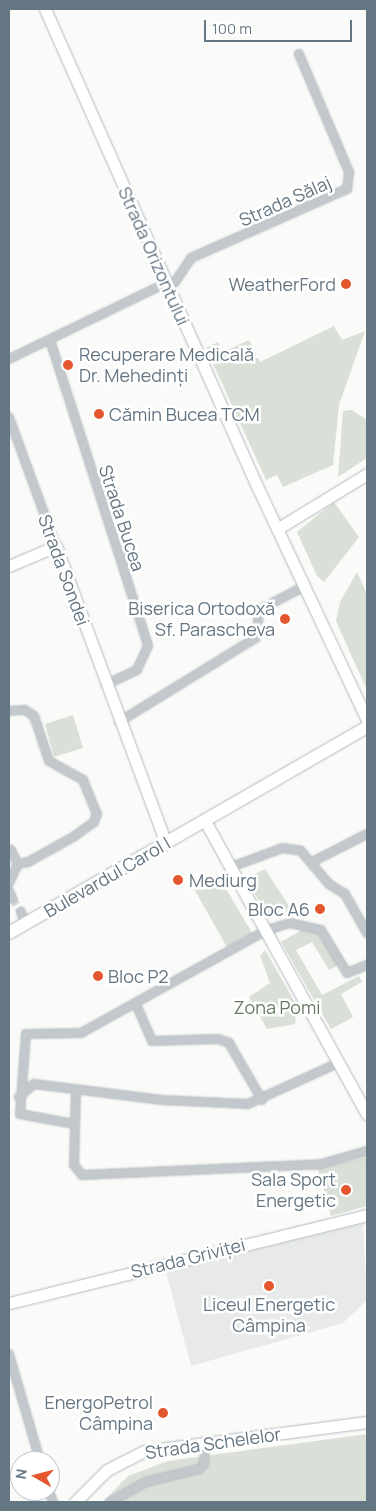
<!DOCTYPE html>
<meta charset="utf-8">
<style>
body{margin:0}
#map{position:relative;width:376px;height:1511px;overflow:hidden;background:#fafaf8;font-family:Manrope,sans-serif}
div>[style]{position:absolute}
.built>*{inset:0;background:#e8e9e9}
.green>*{inset:0;background:#dadfd7}
.street-tunnel>*{height:8px;margin-top:-4px;transform-origin:0;background:repeating-linear-gradient(90deg,#d5d9db 0 8px,transparent 0 12px)}
.roads{filter:drop-shadow(0 0 1px #b3babf) drop-shadow(0 0 1px #b3babf)}
.street>*{height:8px;margin:-4px;padding:0 4px;transform-origin:4px;border-radius:4px;background:#c3c8cc}
.secondary>*{height:11px;margin:-5.5px;padding:0 5.5px;transform-origin:5.5px;border-radius:5.5px;background:#fff}
.primary>*{height:12px;margin:-6px;padding:0 6px;transform-origin:6px;border-radius:6px;background:#fff}
.dots>*{width:14px;height:14px;translate:-50% -50%;box-sizing:border-box;border:2px solid #fff;border-radius:50%}
span{translate:-50% -50%;white-space:nowrap;text-align:center;line-height:1.15;-webkit-text-stroke:5px #fff;paint-order:stroke}
.street-label{font-size:18px;color:#657683}
.poi-label{font-size:18px;color:#657683}
.right{translate:-100% -50%;text-align:right}
.left{translate:0 -50%;text-align:left}
.park-label{font-size:18px;color:#687a64}
.frame{position:absolute;inset:0;border:10px solid #657683;pointer-events:none}
.north{position:absolute;left:10px;top:1451px;width:50px;height:50px;box-sizing:border-box;background:#fff;border:1px solid #c1c8cd;border-radius:50%;rotate:278deg;font-size:14px;font-weight:700;line-height:20px;text-align:center;color:#657683}
.north::after{content:'';display:block;margin:auto;width:18px;height:22px;background:#e4572e;clip-path:polygon(50% 0,100% 100%,50% 72%,0 100%)}
.scale{position:absolute;left:204px;top:20px;width:148px;height:22px;box-sizing:border-box;border:2px solid #657683;border-top:0;padding-left:6px;font-size:15px;line-height:18px;white-space:nowrap;color:#657683;-webkit-text-stroke:4px #fff;paint-order:stroke}
</style>
<div id="map">
<div class="built">
<i style="clip-path:polygon(363px 1223px,367px 1300px,343px 1323px,191px 1366px,166px 1272px)"></i>
</div>
<div class="green">
<i style="clip-path:polygon(334px 326px,342px 340px,365px 331px,339px 405px,333px 465px,283px 487px,277px 475px,266px 480px,206px 348px,218px 342px,223px 352px,249px 340px,260px 362px)"></i>
<i style="clip-path:polygon(352px 410px,367px 420px,367px 458px,338px 477px,343px 411px)"></i>
<i style="clip-path:polygon(334px 502px,359px 537px,324px 582px,317px 576px,297px 532px)"></i>
<i style="clip-path:polygon(134px 545px,141px 567px,129px 574px,121px 550px)"></i>
<i style="clip-path:polygon(357px 572px,367px 594px,367px 690px,336px 621px,340px 602px)"></i>
<i style="clip-path:polygon(73px 715px,83px 748px,54px 757px,45px 724px)"></i>
<i style="clip-path:polygon(265px 869px,295px 915px,270px 917px,245px 879px)"></i>
<i style="clip-path:polygon(218px 875px,252px 933px,227px 947px,194px 889px)"></i>
<i style="clip-path:polygon(305px 928px,317px 930px,338px 965px,329px 970px,312px 942px,296px 950px,322px 995px,359px 976px,362px 982px,341px 994px,353px 1017px,331px 1029px,281px 942px)"></i>
<i style="clip-path:polygon(265px 950px,297px 1006px,295px 1024px,267px 1029px,249px 997px,270px 983px,260px 956px)"></i>
<i style="clip-path:polygon(367px 1157px,367px 1206px,331px 1216px,318px 1169px)"></i>
<i style="clip-path:polygon(367px 1434px,367px 1502px,103px 1502px,128px 1476px,168px 1461px)"></i>
</div>
<div class="street-tunnel">
<i style="left:12px;top:898px;width:17px;rotate:57deg"></i>
</div>
<div class="roads">
<div class="street">
<i style="left:169px;top:291px;width:40px;rotate:-56deg"></i>
<i style="left:191px;top:258px;width:171px;rotate:-23.9deg"></i>
<i style="left:347px;top:189px;width:17px;rotate:-83deg"></i>
<i style="left:349px;top:172px;width:128px;rotate:-113deg"></i>
<i style="left:50px;top:340px;width:321px;rotate:72.2deg"></i>
<i style="left:148px;top:646px;width:26px;rotate:115deg"></i>
<i style="left:137px;top:670px;width:35px;rotate:155deg"></i>
<i style="left:9px;top:359px;width:174px;rotate:-25.8deg"></i>
<i style="left:9px;top:417px;width:137px;rotate:70deg"></i>
<i style="left:9px;top:711px;width:16px;rotate:-4deg"></i>
<i style="left:25px;top:710px;width:11px;rotate:34deg"></i>
<i style="left:34px;top:716px;width:47px;rotate:71.6deg"></i>
<i style="left:49px;top:761px;width:39px;rotate:29deg"></i>
<i style="left:83px;top:780px;width:37px;rotate:68deg"></i>
<i style="left:97px;top:814px;width:9px;rotate:111deg"></i>
<i style="left:94px;top:822px;width:24px;rotate:144deg"></i>
<i style="left:75px;top:836px;width:54px;rotate:151deg"></i>
<i style="left:28px;top:862px;width:10px;rotate:169deg"></i>
<i style="left:18px;top:864px;width:16px;rotate:-117deg"></i>
<i style="left:119px;top:722px;width:162px;rotate:-31.6deg"></i>
<i style="left:257px;top:637px;width:27px;rotate:-86deg"></i>
<i style="left:259px;top:610px;width:52px;rotate:-27.6deg"></i>
<i style="left:312px;top:862px;width:62px;rotate:-27deg"></i>
<i style="left:231px;top:867px;width:55px;rotate:-20.1deg"></i>
<i style="left:283px;top:848px;width:18px;rotate:9deg"></i>
<i style="left:301px;top:851px;width:43px;rotate:49.7deg"></i>
<i style="left:329px;top:884px;width:19px;rotate:32deg"></i>
<i style="left:345px;top:894px;width:45px;rotate:60.6deg"></i>
<i style="left:9px;top:883px;width:21px;rotate:-65deg"></i>
<i style="left:9px;top:891px;width:8px;rotate:67deg"></i>
<i style="left:21px;top:912px;width:13px;rotate:67deg"></i>
<i style="left:136px;top:1004px;width:40px;rotate:66.6deg"></i>
<i style="left:152px;top:1041px;width:66px;rotate:-1.7deg"></i>
<i style="left:218px;top:1039px;width:12px;rotate:20deg"></i>
<i style="left:229px;top:1043px;width:66px;rotate:59.9deg"></i>
<i style="left:76px;top:1091px;width:74px;rotate:91.5deg"></i>
<i style="left:74px;top:1165px;width:13px;rotate:51deg"></i>
<i style="left:82px;top:1175px;width:239px;rotate:-2.6deg"></i>
<i style="left:321px;top:1164px;width:48px;rotate:-15.8deg"></i>
<i style="left:19px;top:1097px;width:20px;rotate:-41deg"></i>
<i style="left:34px;top:1084px;width:129px;rotate:7.1deg"></i>
<i style="left:162px;top:1100px;width:86px;rotate:2.7deg"></i>
<i style="left:248px;top:1104px;width:99px;rotate:-24.5deg"></i>
<i style="left:74px;top:1124px;width:55px;rotate:-169.5deg"></i>
<i style="left:20px;top:1114px;width:80px;rotate:-85.7deg"></i>
<i style="left:26px;top:1034px;width:55px;rotate:-1deg"></i>
<i style="left:81px;top:1033px;width:213px;rotate:-29deg"></i>
<i style="left:267px;top:930px;width:24px;rotate:-17deg"></i>
<i style="left:290px;top:923px;width:32px;rotate:13deg"></i>
<i style="left:321px;top:930px;width:50px;rotate:58.8deg"></i>
<i style="left:347px;top:973px;width:22px;rotate:-22deg"></i>
<i style="left:9px;top:1354px;width:111px;rotate:73.8deg"></i>
<i style="left:49px;top:1491px;width:12px;rotate:70deg"></i>
<i style="left:110px;top:1502px;width:41px;rotate:-29.1deg"></i>
<i style="left:146px;top:1482px;width:55px;rotate:-13.8deg"></i>
<i style="left:199px;top:1469px;width:7px;rotate:-45deg"></i>
<i style="left:204px;top:1464px;width:23px;rotate:-88deg"></i>
</div>
<div class="secondary">
<i style="left:45px;top:9px;width:520px;rotate:66.05deg"></i>
<i style="left:256px;top:484px;width:261px;rotate:64.8deg"></i>
<i style="left:277px;top:529px;width:105px;rotate:-31.4deg"></i>
<i style="left:9px;top:566px;width:51px;rotate:-23.1deg"></i>
<i style="left:56px;top:546px;width:318px;rotate:69.7deg"></i>
<i style="left:205px;top:821px;width:335px;rotate:61.1deg"></i>
<i style="left:9px;top:1303px;width:369px;rotate:-13.8deg"></i>
<i style="left:75px;top:1502px;width:45px;rotate:-45deg"></i>
<i style="left:107px;top:1470px;width:42px;rotate:-27.2deg"></i>
<i style="left:144px;top:1451px;width:225px;rotate:-7.4deg"></i>
</div>
<div class="primary">
<i style="left:9px;top:933px;width:413px;rotate:-29.9deg"></i>
</div>
</div>
<div class="dots">
<i style="left:346px;top:284px;background:#e4572e"></i>
<i style="left:68px;top:365px;background:#e4572e"></i>
<i style="left:99px;top:414px;background:#e4572e"></i>
<i style="left:285px;top:619px;background:#e4572e"></i>
<i style="left:178px;top:880px;background:#e4572e"></i>
<i style="left:320px;top:909px;background:#e4572e"></i>
<i style="left:98px;top:976px;background:#e4572e"></i>
<i style="left:346px;top:1190px;background:#e4572e"></i>
<i style="left:269px;top:1286px;background:#e4572e"></i>
<i style="left:163px;top:1413px;background:#e4572e"></i>
</div>
<div class="street-label">
<span style="left:285px;top:201px;rotate:-24deg">Strada Sălaj</span>
<span style="left:154px;top:256px;rotate:66deg">Strada Orizontului</span>
<span style="left:122px;top:518px;rotate:72deg">Strada Bucea</span>
<span style="left:64px;top:570px;rotate:70deg">Strada Sondei</span>
<span style="left:107px;top:877px;rotate:-30deg">Bulevardul Carol I</span>
<span style="left:188px;top:1258px;rotate:-14deg">Strada Griviței</span>
<span style="left:213px;top:1443px;rotate:-8deg">Strada Schelelor</span>
</div>
<div class="poi-label">
<span class="right" style="left:336px;top:284px">WeatherFord</span>
<span class="left" style="left:79px;top:365px">Recuperare Medicală<br>Dr. Mehedinți</span>
<span class="left" style="left:109px;top:414px">Cămin Bucea TCM</span>
<span class="right" style="left:275px;top:619px">Biserica Ortodoxă<br>Sf. Parascheva</span>
<span class="left" style="left:189px;top:880px">Mediurg</span>
<span class="right" style="left:310px;top:909px">Bloc A6</span>
<span class="left" style="left:108px;top:976px">Bloc P2</span>
<span class="right" style="left:336px;top:1190px">Sala Sport<br>Energetic</span>
<span style="left:269px;top:1315px">Liceul Energetic<br>Câmpina</span>
<span class="right" style="left:153px;top:1413px">EnergoPetrol<br>Câmpina</span>
</div>
<div class="park-label">
<span style="left:277px;top:1007px">Zona Pomi</span>
</div>
<div class="frame"></div>
<div class="north">N</div>
<div class="scale">100 m</div>
</div>
